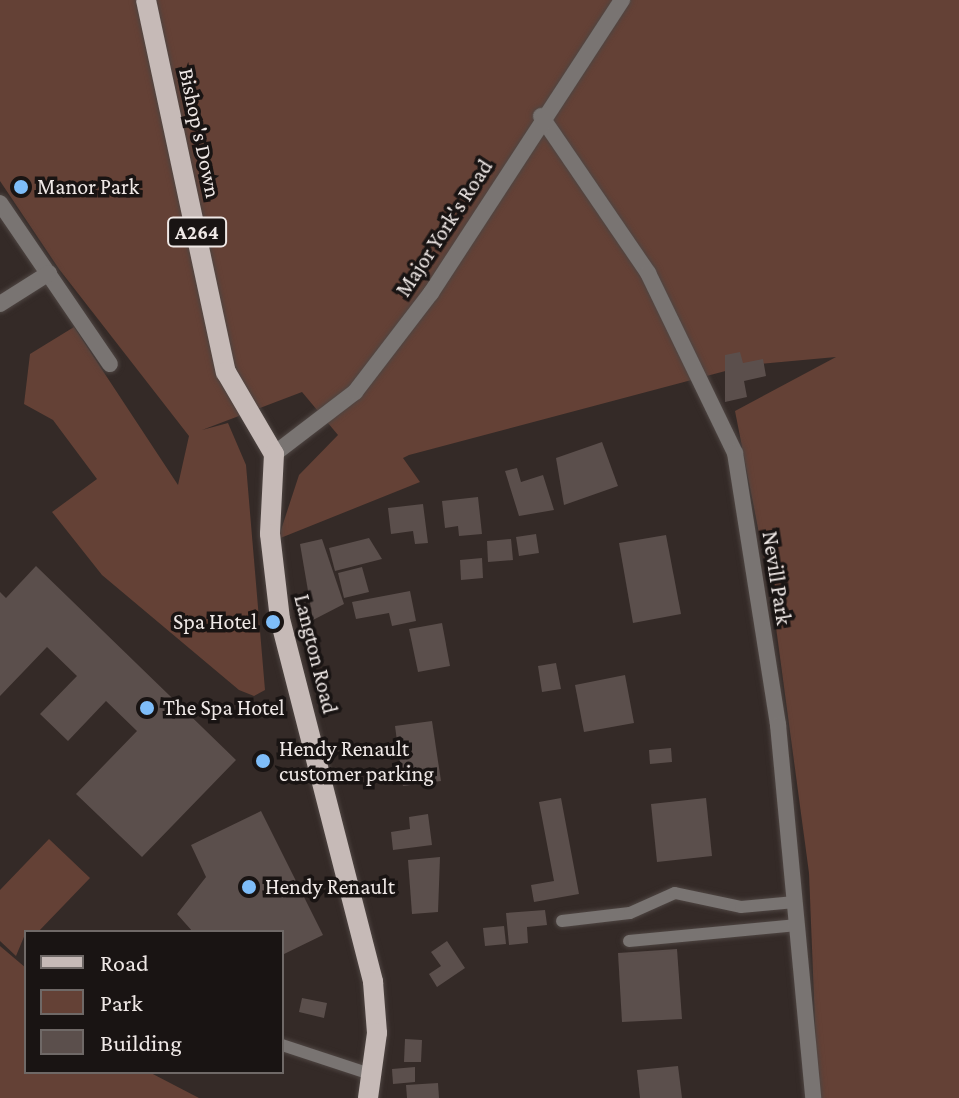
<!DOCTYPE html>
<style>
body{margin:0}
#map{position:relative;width:959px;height:1098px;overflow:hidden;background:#342a27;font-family:"Crimson Pro",serif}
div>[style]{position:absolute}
.green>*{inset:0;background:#644136}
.building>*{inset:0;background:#5b4f4c}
.roads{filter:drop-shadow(0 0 2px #4e4542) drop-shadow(0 0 2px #4e4542)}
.service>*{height:12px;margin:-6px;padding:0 6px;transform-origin:6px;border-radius:6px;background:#797472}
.minor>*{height:16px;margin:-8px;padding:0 8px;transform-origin:8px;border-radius:8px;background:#797472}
.tertiary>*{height:16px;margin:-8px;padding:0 8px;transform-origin:8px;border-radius:8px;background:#797472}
.primary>*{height:20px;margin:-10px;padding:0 10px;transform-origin:10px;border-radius:10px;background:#c6bab7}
.dots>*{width:22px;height:22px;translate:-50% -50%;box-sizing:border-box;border:4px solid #191413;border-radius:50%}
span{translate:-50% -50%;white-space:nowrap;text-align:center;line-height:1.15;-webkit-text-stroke:7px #191413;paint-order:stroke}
.shield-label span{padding:2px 6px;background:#191413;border:2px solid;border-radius:6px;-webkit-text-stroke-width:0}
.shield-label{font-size:20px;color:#efe8e6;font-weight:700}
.street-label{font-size:22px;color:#efe8e6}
.poi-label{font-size:22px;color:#efe8e6}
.left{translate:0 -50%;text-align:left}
.right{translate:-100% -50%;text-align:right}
.legend{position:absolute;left:24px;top:930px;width:260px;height:144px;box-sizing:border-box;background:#191413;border:2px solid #6f6967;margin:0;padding:10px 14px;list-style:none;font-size:24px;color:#efe8e6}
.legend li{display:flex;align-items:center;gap:16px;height:40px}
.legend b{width:40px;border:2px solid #6f6967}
</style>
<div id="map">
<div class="green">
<i style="clip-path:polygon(0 0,959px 0,959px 1098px,818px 1098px,809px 873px,773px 605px,735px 411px,836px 357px,748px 365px,409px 455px,403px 458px,420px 482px,278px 539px,299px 475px,338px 435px,302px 392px,202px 430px,228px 423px,246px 465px,265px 690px,254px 696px,239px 690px,102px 575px,52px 512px,97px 479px,53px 420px,24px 404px,30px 354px,74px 327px,178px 485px,189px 436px,59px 269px,0 181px)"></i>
<i style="clip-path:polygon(49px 839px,90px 878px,38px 932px,26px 932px,16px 956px,0 941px,0 890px)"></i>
<i style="clip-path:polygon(0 946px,26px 968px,26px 1072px,149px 1072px,199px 1098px,0 1098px)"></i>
</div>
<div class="building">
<i style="clip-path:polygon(740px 352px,743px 363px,763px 359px,766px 376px,744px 381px,747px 397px,725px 402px,725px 355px)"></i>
<i style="clip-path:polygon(602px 442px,618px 486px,564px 505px,556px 458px)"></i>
<i style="clip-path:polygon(517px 468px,521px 482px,543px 475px,554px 510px,519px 516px,505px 471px)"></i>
<i style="clip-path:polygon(478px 497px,482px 534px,459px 536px,458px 526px,445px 528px,442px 501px)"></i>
<i style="clip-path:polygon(423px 504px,428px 543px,415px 544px,413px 531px,391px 534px,388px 508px)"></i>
<i style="clip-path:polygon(536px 534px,539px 553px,519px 556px,516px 537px)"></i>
<i style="clip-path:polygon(666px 535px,681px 614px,633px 623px,619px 543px)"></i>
<i style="clip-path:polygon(369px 538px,382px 559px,335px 571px,329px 548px)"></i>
<i style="clip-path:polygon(322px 539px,344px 604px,313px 620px,300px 544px)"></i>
<i style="clip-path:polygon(511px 539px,513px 560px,488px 562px,487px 541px)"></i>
<i style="clip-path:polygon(482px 558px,483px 578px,461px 580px,460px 560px)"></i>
<i style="clip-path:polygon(36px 566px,236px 760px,142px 857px,76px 794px,137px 731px,106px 701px,68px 741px,40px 714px,77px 676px,47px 647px,0 696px,0 592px,6px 598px)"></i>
<i style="clip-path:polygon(362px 567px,369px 592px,344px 598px,338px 573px)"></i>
<i style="clip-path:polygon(410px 591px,416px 621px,392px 626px,389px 613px,356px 619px,352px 602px)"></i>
<i style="clip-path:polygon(442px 623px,450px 666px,418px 672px,409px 629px)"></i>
<i style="clip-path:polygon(556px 663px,561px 689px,542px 692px,538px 666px)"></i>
<i style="clip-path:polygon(625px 675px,634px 723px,584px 732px,575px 685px)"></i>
<i style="clip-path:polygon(432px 721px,441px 781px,403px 786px,395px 726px)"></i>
<i style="clip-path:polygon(671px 748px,672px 762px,650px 764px,649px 750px)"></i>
<i style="clip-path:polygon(561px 798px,579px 894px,534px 902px,531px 885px,554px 881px,539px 802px)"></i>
<i style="clip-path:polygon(706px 798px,712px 856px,657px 862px,651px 804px)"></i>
<i style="clip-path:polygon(261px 811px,323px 935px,282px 955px,282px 932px,193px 932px,177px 914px,206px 877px,191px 845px)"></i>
<i style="clip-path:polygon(428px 814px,432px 845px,393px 850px,391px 832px,410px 829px,409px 817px)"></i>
<i style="clip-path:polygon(440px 857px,438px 912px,412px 914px,408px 860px)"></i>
<i style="clip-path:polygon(545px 910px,547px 925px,527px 927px,528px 943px,509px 945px,506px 913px)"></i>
<i style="clip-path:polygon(504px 926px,506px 944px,485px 946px,483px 928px)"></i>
<i style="clip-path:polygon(447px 941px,465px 968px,437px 987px,429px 974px,441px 966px,431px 952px)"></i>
<i style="clip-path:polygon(677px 949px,682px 1019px,622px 1022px,618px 953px)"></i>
<i style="clip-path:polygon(302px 998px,327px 1003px,324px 1018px,299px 1012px)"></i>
<i style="clip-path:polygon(405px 1039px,422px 1040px,421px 1062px,404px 1062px)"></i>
<i style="clip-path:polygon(678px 1066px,682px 1098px,640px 1098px,637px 1070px)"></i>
<i style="clip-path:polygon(415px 1067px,415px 1082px,393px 1084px,392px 1069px)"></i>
<i style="clip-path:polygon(438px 1083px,439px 1098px,407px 1098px,406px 1085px)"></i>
</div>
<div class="roads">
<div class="service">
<i style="left:562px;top:921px;width:68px;rotate:-6.7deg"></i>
<i style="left:630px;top:913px;width:49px;rotate:-24deg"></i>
<i style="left:675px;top:893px;width:67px;rotate:12deg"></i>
<i style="left:741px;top:907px;width:54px;rotate:-5.3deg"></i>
<i style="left:629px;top:941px;width:169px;rotate:-5.4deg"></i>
<i style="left:282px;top:1045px;width:96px;rotate:18.2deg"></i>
</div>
<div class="minor">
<i style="left:541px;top:116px;width:190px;rotate:55.7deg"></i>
<i style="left:648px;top:273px;width:200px;rotate:64.2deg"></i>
<i style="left:735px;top:453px;width:275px;rotate:81deg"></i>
<i style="left:778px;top:725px;width:375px;rotate:84.6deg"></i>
<i style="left:0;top:203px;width:195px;rotate:55.7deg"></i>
<i style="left:0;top:304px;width:58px;rotate:-32.3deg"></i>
</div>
<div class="tertiary">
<i style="left:274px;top:454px;width:102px;rotate:-37.4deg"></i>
<i style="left:355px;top:392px;width:125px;rotate:-52.5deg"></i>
<i style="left:431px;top:293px;width:350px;rotate:-56.9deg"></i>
</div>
<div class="primary">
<i style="left:146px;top:0;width:381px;rotate:77.9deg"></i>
<i style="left:226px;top:372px;width:95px;rotate:59.7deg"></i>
<i style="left:274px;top:454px;width:80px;rotate:92.9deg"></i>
<i style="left:270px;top:534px;width:86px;rotate:83.3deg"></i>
<i style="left:280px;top:619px;width:375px;rotate:75.6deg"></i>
<i style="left:373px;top:982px;width:51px;rotate:85.5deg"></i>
<i style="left:377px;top:1033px;width:66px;rotate:97.9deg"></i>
</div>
</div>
<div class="dots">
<i style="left:21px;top:187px;background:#7ebdf9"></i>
<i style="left:273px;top:622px;background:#7ebdf9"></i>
<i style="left:147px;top:708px;background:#7ebdf9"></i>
<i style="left:263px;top:761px;background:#7ebdf9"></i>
<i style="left:249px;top:887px;background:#7ebdf9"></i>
</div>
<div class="shield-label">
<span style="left:197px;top:232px">A264</span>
</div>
<div class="street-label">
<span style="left:200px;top:133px;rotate:78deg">Bishop's Down</span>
<span style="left:444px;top:228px;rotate:-57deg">Major York's Road</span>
<span style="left:777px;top:578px;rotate:81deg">Nevill Park</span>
<span style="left:316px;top:654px;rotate:76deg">Langton Road</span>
</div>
<div class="poi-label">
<span class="left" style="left:37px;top:187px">Manor Park</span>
<span class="right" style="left:257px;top:622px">Spa Hotel</span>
<span class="left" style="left:163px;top:708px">The Spa Hotel</span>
<span class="left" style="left:279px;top:761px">Hendy Renault<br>customer parking</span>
<span class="left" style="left:265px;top:887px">Hendy Renault</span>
</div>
<ul class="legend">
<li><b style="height:10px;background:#c6bab7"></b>Road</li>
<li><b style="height:22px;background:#644136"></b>Park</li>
<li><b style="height:22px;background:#5b4f4c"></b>Building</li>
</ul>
</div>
